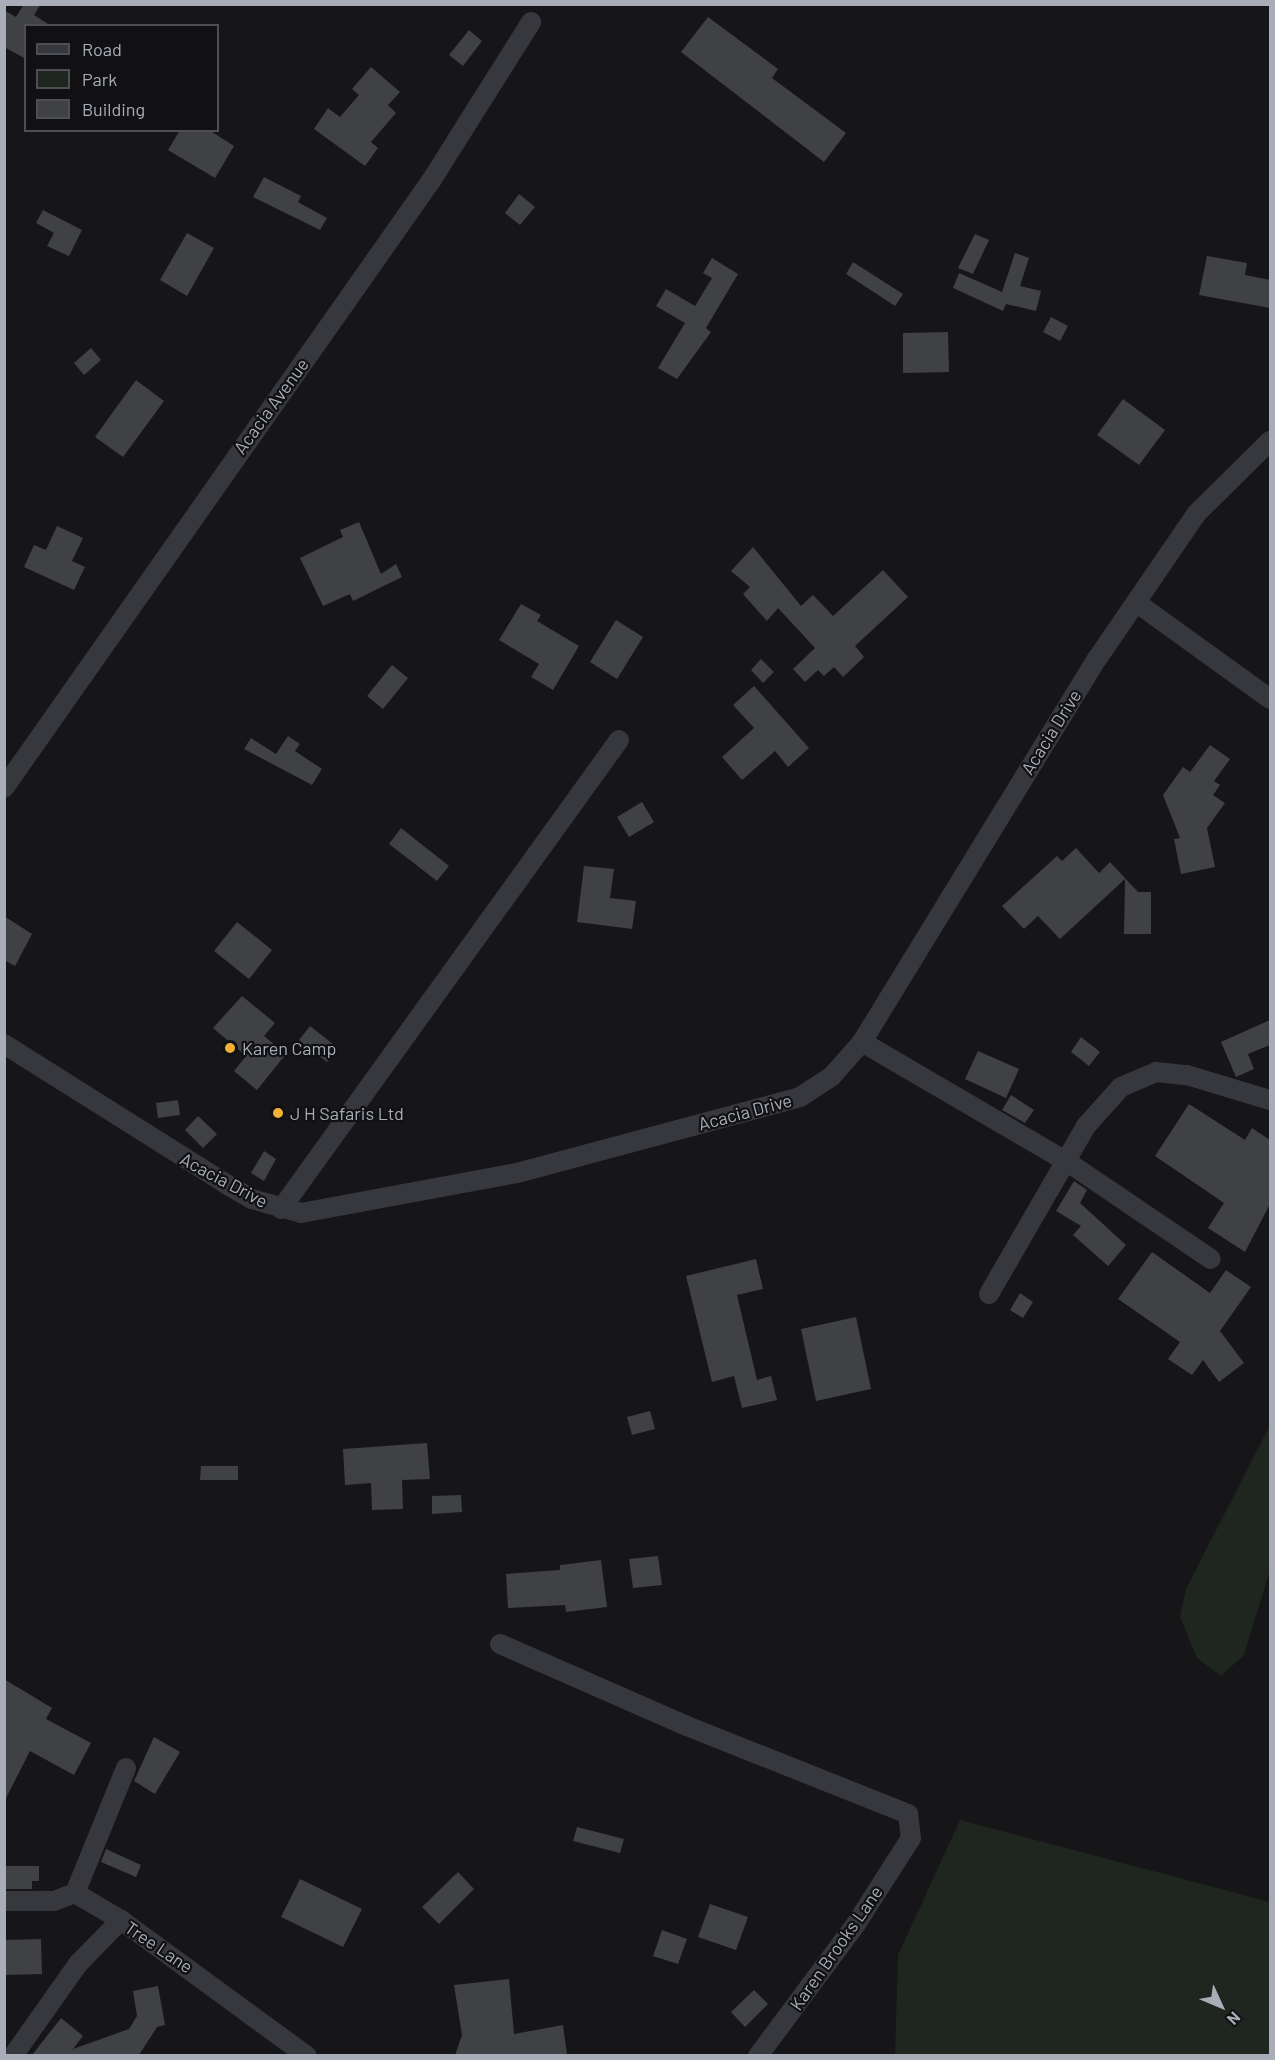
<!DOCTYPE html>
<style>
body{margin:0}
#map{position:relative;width:1275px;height:2060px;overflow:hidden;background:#161618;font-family:Barlow,sans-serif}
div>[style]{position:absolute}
.green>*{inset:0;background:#1e261f}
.building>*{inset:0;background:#404145}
.street>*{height:20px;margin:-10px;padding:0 10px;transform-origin:10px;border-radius:10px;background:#37383d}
.dots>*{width:16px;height:16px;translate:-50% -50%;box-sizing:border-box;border:3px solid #111113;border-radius:50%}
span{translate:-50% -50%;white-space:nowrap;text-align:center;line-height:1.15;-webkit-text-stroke:4.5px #111113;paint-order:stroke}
.street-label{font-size:18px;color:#a8adb8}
.poi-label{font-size:18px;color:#a8adb8}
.left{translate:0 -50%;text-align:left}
.frame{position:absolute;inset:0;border:6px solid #a8adb8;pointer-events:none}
.legend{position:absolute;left:24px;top:24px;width:195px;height:108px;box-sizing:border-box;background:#111113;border:2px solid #4d4f55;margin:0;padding:8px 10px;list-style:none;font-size:18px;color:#a8adb8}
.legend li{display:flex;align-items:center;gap:12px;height:30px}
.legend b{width:30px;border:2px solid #4d4f55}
.north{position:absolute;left:1191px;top:1976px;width:60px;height:60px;-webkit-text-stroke:4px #111113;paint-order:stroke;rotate:134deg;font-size:16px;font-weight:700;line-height:24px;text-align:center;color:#a8adb8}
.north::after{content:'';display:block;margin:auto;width:21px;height:27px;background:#a8adb8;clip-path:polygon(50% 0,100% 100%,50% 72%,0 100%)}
</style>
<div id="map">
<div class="green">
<i style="clip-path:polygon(1270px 1425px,1270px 1570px,1244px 1655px,1221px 1676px,1197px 1658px,1180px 1617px,1186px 1589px)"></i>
<i style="clip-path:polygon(960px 1820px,1270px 1902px,1270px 2055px,895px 2055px,898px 1955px)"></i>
</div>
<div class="building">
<i style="clip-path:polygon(24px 4px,41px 4px,34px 15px,51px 26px,26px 26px,26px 59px,4px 47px,4px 10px,16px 17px)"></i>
<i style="clip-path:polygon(708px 17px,778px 69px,772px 78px,846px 133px,824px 162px,681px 52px)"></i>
<i style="clip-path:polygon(469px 30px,482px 41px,463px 66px,449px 55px)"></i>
<i style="clip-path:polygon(371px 67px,400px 92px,388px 105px,396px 113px,371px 142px,378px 148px,365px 166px,314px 129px,328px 108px,340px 117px,359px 95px,352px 89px)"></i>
<i style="clip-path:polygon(180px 130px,209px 130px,234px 146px,215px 178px,168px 150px)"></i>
<i style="clip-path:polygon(264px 177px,301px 196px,298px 202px,327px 218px,320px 230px,253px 197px)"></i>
<i style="clip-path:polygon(519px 194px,535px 207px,520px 225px,505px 213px)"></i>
<i style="clip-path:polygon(43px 210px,82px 230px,69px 256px,47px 246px,54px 233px,36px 223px)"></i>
<i style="clip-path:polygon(187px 233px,214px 248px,187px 296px,160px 280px)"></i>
<i style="clip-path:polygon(975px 234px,989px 240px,973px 274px,958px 268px)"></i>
<i style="clip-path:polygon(1015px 253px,1029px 258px,1020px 286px,1041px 291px,1036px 311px,1006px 304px,1003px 311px,953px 288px,959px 273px,1002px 292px)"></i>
<i style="clip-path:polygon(1207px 256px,1247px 263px,1245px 275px,1270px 280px,1270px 308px,1199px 295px)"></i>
<i style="clip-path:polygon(712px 258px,738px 274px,706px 328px,711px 332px,677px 379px,658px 368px,685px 323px,656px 306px,666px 289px,695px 306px,712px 278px,703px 273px)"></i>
<i style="clip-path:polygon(853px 262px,903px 294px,895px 306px,846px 274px)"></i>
<i style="clip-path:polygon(1051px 317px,1068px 326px,1060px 341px,1043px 332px)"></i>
<i style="clip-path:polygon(948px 332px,949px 372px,903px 373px,903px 333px)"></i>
<i style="clip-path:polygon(91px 348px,101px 360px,84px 375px,74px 363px)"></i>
<i style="clip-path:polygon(136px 380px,164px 401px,123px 457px,95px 437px)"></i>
<i style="clip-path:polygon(1123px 399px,1165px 430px,1139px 465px,1097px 435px)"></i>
<i style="clip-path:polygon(359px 522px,381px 574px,396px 564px,402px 577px,353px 601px,350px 594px,323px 606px,300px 558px,343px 537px,340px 530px)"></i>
<i style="clip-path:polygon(57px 526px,83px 538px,72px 561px,85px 567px,74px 590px,24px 567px,34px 545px,46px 550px)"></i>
<i style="clip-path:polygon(753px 547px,801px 606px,813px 595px,833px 616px,883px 570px,908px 597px,855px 646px,864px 657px,843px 677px,834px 667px,824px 676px,818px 670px,805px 682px,793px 669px,815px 648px,778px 608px,767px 621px,743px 594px,750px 587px,731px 571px)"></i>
<i style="clip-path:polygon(521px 604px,541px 615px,537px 621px,579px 646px,553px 690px,531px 677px,539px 664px,499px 640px)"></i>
<i style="clip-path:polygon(616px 620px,643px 637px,617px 679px,590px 662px)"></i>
<i style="clip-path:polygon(761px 659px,774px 672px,763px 683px,751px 670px)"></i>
<i style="clip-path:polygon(392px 665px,408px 678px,383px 709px,367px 696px)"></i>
<i style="clip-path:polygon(754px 686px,809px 748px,788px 767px,775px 751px,742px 780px,722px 757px,754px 728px,733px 705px)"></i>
<i style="clip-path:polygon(288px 736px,300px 744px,295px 751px,322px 769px,312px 785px,244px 749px,251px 738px,276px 754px)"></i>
<i style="clip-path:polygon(1210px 745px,1230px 759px,1214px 781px,1220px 785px,1213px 795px,1225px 803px,1207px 828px,1215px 867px,1181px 874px,1174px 839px,1180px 838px,1163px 795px,1183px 767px,1190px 772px)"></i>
<i style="clip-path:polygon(642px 802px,654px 822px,629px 837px,617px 817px)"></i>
<i style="clip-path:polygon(401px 828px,449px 866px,437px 881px,389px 844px)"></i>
<i style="clip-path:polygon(1076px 848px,1099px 873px,1110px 862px,1138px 892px,1151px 892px,1151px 934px,1124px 934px,1125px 879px,1060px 939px,1038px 916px,1024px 929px,1002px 906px,1057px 856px,1062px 861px)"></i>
<i style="clip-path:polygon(584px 866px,614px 869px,610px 898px,636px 901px,632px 929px,577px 922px)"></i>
<i style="clip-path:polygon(4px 916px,32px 934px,15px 966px,4px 960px)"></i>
<i style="clip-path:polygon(237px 922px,272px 950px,249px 979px,214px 951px)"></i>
<i style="clip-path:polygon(242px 996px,275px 1023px,264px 1036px,286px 1054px,257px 1090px,234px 1071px,246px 1056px,213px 1028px)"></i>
<i style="clip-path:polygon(1270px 1020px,1270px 1045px,1248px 1054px,1254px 1069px,1236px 1077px,1221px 1042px)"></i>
<i style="clip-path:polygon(310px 1026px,338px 1048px,327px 1062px,299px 1040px)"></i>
<i style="clip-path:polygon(1081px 1037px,1100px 1052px,1089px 1066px,1071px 1052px)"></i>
<i style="clip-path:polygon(978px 1051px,1019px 1069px,1006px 1098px,965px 1079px)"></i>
<i style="clip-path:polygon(1011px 1095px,1034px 1110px,1025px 1123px,1002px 1110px)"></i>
<i style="clip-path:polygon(178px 1100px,180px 1115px,158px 1118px,156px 1103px)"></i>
<i style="clip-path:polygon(1189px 1104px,1245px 1140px,1252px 1128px,1270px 1140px,1270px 1204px,1245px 1252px,1208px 1228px,1224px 1203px,1155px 1156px)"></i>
<i style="clip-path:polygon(198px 1116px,217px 1134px,203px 1148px,185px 1130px)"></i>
<i style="clip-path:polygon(264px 1151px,276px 1159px,264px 1181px,251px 1173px)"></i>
<i style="clip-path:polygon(1074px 1181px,1087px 1190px,1080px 1203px,1126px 1245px,1108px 1266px,1073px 1235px,1081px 1226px,1056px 1211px)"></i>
<i style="clip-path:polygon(1152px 1252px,1210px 1293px,1226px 1270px,1251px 1287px,1220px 1331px,1244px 1363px,1219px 1382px,1203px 1360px,1192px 1375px,1168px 1359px,1180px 1342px,1118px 1299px)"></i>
<i style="clip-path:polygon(756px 1259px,763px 1289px,737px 1295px,757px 1380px,771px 1376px,777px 1400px,742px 1408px,734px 1376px,712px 1382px,686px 1276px)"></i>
<i style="clip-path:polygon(1020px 1293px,1033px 1302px,1023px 1318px,1010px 1310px)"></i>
<i style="clip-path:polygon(856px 1317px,871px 1389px,816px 1401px,801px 1329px)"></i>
<i style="clip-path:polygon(650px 1411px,655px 1429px,632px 1435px,627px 1417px)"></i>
<i style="clip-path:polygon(427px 1443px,430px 1479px,402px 1480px,403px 1509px,372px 1510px,371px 1483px,345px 1485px,343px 1449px)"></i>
<i style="clip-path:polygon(201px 1466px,238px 1466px,238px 1480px,200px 1480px)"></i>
<i style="clip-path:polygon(461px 1495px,462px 1512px,432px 1514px,432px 1496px)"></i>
<i style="clip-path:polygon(658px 1556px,662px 1585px,633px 1588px,629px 1559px)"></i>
<i style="clip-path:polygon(601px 1560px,607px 1607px,566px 1612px,565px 1605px,508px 1608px,506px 1574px,560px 1570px,560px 1565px)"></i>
<i style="clip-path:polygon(4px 1679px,52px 1708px,46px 1719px,91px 1743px,74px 1775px,30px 1751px,4px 1802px)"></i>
<i style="clip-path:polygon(154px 1737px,180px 1752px,155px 1794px,134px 1781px)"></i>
<i style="clip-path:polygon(577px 1827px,624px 1839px,620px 1853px,573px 1841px)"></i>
<i style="clip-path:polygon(106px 1849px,141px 1865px,136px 1877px,101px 1862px)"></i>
<i style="clip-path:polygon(4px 1866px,39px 1866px,39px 1881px,32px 1881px,32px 1889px,4px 1889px)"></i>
<i style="clip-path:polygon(458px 1872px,474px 1889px,439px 1924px,422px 1907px)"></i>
<i style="clip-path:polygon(300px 1879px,362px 1909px,343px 1947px,281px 1917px)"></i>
<i style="clip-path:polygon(710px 1904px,748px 1917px,736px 1950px,698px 1937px)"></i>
<i style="clip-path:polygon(662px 1930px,687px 1939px,678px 1964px,653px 1956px)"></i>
<i style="clip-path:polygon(41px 1939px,42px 1974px,4px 1975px,4px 1940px)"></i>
<i style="clip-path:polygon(509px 1979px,514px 2034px,563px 2025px,567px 2055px,455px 2055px,462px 2035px,454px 1985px)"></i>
<i style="clip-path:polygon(158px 1986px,165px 2025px,157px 2027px,139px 2055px,32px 2055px,61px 2018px,83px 2036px,73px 2049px,129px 2029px,137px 2016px,133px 1991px)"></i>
<i style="clip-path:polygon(754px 1990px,768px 2004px,745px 2027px,731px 2012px)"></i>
</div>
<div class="street">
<i style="left:1137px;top:603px;width:164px;rotate:35.8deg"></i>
<i style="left:4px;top:788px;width:742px;rotate:-54.88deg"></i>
<i style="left:431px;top:181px;width:188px;rotate:-57.8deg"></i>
<i style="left:862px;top:1042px;width:240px;rotate:30.3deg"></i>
<i style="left:1069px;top:1163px;width:171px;rotate:34.1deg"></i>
<i style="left:4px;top:1044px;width:262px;rotate:32.2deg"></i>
<i style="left:226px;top:1184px;width:30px;rotate:30deg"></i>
<i style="left:252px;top:1199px;width:51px;rotate:15.9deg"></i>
<i style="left:301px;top:1213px;width:220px;rotate:-10.5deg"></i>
<i style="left:517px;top:1173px;width:293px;rotate:-15deg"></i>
<i style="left:800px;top:1097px;width:38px;rotate:-33deg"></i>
<i style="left:832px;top:1076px;width:45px;rotate:-48.6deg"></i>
<i style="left:862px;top:1042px;width:449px;rotate:-58.5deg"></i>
<i style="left:1097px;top:659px;width:177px;rotate:-55.6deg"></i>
<i style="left:1197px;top:513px;width:103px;rotate:-44.6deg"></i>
<i style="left:281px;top:1209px;width:578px;rotate:-54.22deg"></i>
<i style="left:989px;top:1294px;width:194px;rotate:-60deg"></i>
<i style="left:1086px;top:1126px;width:52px;rotate:-48.1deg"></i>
<i style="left:1121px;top:1087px;width:38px;rotate:-23deg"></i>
<i style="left:1156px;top:1072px;width:31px;rotate:6deg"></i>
<i style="left:1187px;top:1075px;width:87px;rotate:16.8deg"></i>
<i style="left:500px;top:1644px;width:204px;rotate:23.7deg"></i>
<i style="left:687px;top:1726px;width:238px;rotate:21.7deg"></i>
<i style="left:908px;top:1814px;width:24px;rotate:83deg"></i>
<i style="left:911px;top:1838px;width:102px;rotate:122.6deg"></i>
<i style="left:856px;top:1924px;width:164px;rotate:126.6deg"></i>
<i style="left:75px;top:1893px;width:135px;rotate:-67.8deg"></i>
<i style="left:4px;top:1901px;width:50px"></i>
<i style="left:54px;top:1901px;width:22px;rotate:-21deg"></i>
<i style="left:75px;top:1893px;width:53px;rotate:30.4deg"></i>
<i style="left:13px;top:2056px;width:113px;rotate:-54.8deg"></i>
<i style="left:78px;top:1964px;width:62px;rotate:-45.7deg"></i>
<i style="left:121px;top:1920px;width:230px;rotate:36.2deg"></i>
</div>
<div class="dots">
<i style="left:230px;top:1048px;background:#f2b134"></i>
<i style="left:278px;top:1113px;background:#f2b134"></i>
</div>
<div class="street-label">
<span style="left:271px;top:406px;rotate:-54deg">Acacia Avenue</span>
<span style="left:1051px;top:732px;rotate:-58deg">Acacia Drive</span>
<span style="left:745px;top:1112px;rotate:-15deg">Acacia Drive</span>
<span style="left:224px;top:1180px;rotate:28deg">Acacia Drive</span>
<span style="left:159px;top:1947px;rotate:34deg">Tree Lane</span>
<span style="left:836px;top:1948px;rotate:-55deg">Karen Brooks Lane</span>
</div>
<div class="poi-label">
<span class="left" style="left:242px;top:1048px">Karen Camp</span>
<span class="left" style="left:290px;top:1113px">J H Safaris Ltd</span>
</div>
<div class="frame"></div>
<ul class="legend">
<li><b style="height:8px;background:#37383d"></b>Road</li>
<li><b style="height:16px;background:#1e261f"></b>Park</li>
<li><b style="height:16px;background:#404145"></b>Building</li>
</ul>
<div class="north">N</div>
</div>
